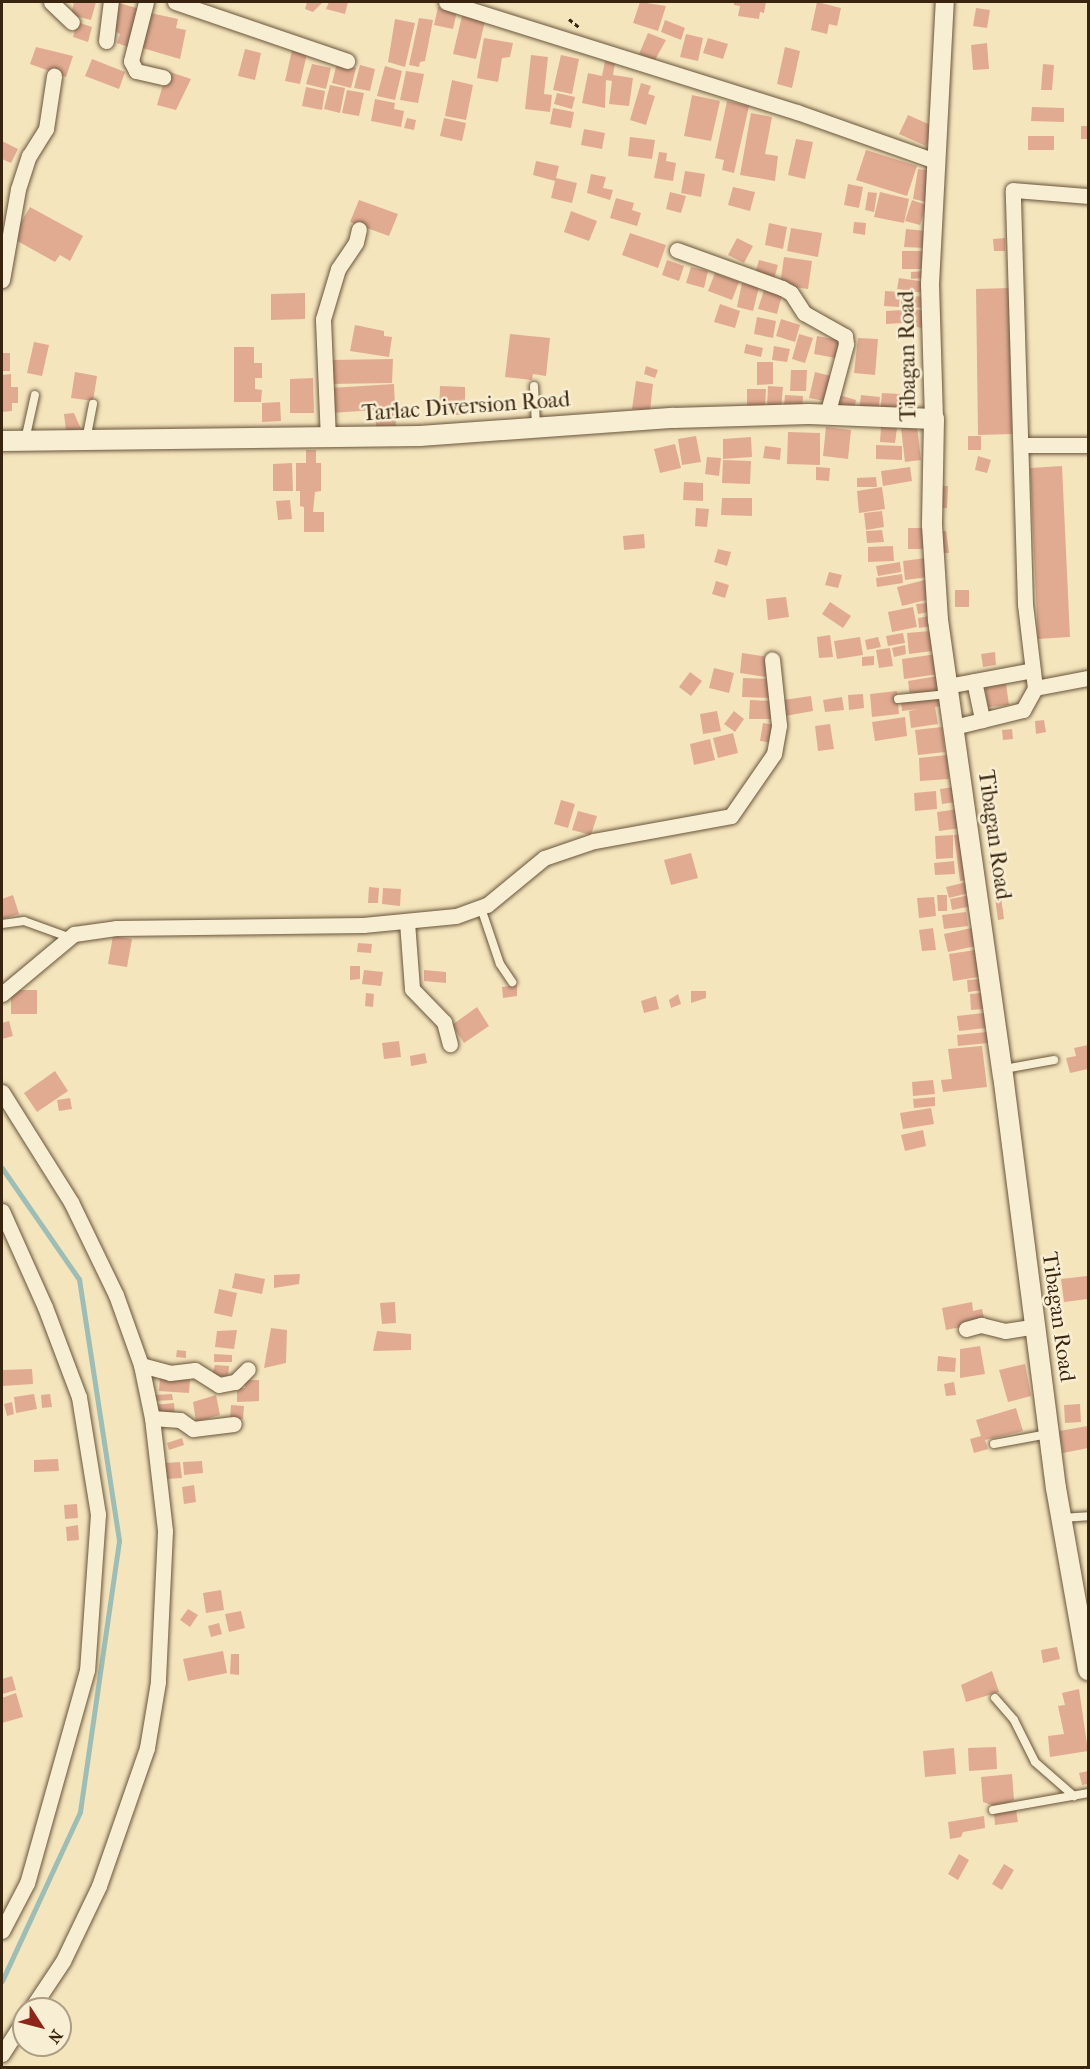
<!DOCTYPE html>
<style>
body{margin:0}
#map{position:relative;width:1090px;height:2069px;overflow:hidden;background:#f5e5bd;font-family:"IM FELL French Canon",serif}
div>[style]{position:absolute}
.stream>*{height:5px;margin:-2.5px;padding:0 2.5px;transform-origin:2.5px;border-radius:2.5px;background:#9dbeb6}
.building>*{inset:0;background:#e1ab92}
.path>*{height:3px;margin-top:-1.5px;transform-origin:0;background:repeating-linear-gradient(90deg,#39250f 0 4.5px,transparent 0 7.5px)}
.roads{filter:drop-shadow(0 0 2px #68553a) drop-shadow(0 0 2px #68553a)}
.service>*{height:8px;margin:-4px;padding:0 4px;transform-origin:4px;border-radius:4px;background:#f8eed4}
.minor>*{height:15px;margin:-7.5px;padding:0 7.5px;transform-origin:7.5px;border-radius:7.5px;background:#f8eed4}
.tertiary>*{height:18px;margin:-9px;padding:0 9px;transform-origin:9px;border-radius:9px;background:#f8eed4}
.secondary>*{height:20px;margin:-10px;padding:0 10px;transform-origin:10px;border-radius:10px;background:#f8eed4}
span{translate:-50% -50%;white-space:nowrap;text-align:center;line-height:1.15;-webkit-text-stroke:5px #f8eed4;paint-order:stroke}
.street-label{font-size:22px;color:#39250f}
.frame{position:absolute;inset:0;border:3px solid #39250f;pointer-events:none}
.north{position:absolute;left:12px;top:1997px;width:60px;height:60px;box-sizing:border-box;background:#f8eed4;border:2px solid #ac9e85;border-radius:50%;rotate:126deg;font-size:16px;font-weight:700;line-height:24px;text-align:center;color:#39250f}
.north::after{content:'';display:block;margin:auto;width:21px;height:27px;background:#8f2418;clip-path:polygon(50% 0,100% 100%,50% 72%,0 100%)}
</style>
<div id="map">
<div class="stream">
<i style="left:2px;top:1168px;width:135px;rotate:55.3deg"></i>
<i style="left:79px;top:1279px;width:265px;rotate:81.3deg"></i>
<i style="left:119px;top:1541px;width:274px;rotate:98.2deg"></i>
<i style="left:80px;top:1812px;width:186px;rotate:114.8deg"></i>
</div>
<div class="building">
<i style="clip-path:polygon(74px 2px,96px 2px,91px 20px,71px 15px)"></i>
<i style="clip-path:polygon(307px 2px,323px 2px,313px 12px,305px 9px)"></i>
<i style="clip-path:polygon(329px 2px,348px 2px,345px 14px,326px 9px)"></i>
<i style="clip-path:polygon(640px 2px,666px 6px,658px 31px,633px 23px)"></i>
<i style="clip-path:polygon(734px 2px,766px 2px,764px 13px,760px 12px,759px 19px,738px 16px,740px 6px,734px 5px)"></i>
<i style="clip-path:polygon(817px 2px,841px 8px,837px 26px,829px 24px,827px 34px,811px 30px)"></i>
<i style="clip-path:polygon(119px 3px,140px 9px,128px 47px,117px 43px,120px 34px,111px 28px)"></i>
<i style="clip-path:polygon(438px 7px,457px 11px,453px 29px,434px 25px)"></i>
<i style="clip-path:polygon(976px 8px,990px 10px,987px 28px,973px 26px)"></i>
<i style="clip-path:polygon(146px 12px,178px 19px,176px 28px,186px 30px,180px 59px,139px 47px)"></i>
<i style="clip-path:polygon(462px 16px,485px 21px,476px 59px,453px 54px)"></i>
<i style="clip-path:polygon(419px 18px,433px 20px,425px 61px,420px 62px,419px 67px,409px 65px)"></i>
<i style="clip-path:polygon(395px 19px,415px 23px,405px 67px,388px 62px)"></i>
<i style="clip-path:polygon(665px 20px,685px 28px,681px 40px,661px 32px)"></i>
<i style="clip-path:polygon(77px 22px,92px 27px,88px 42px,73px 37px)"></i>
<i style="clip-path:polygon(648px 33px,666px 40px,655px 60px,639px 54px)"></i>
<i style="clip-path:polygon(686px 34px,703px 38px,698px 61px,680px 57px)"></i>
<i style="clip-path:polygon(484px 38px,513px 43px,510px 57px,502px 58px,498px 82px,477px 78px)"></i>
<i style="clip-path:polygon(708px 38px,728px 44px,723px 59px,703px 53px)"></i>
<i style="clip-path:polygon(987px 43px,989px 69px,973px 70px,971px 45px)"></i>
<i style="clip-path:polygon(293px 46px,308px 49px,300px 84px,285px 81px)"></i>
<i style="clip-path:polygon(36px 47px,73px 56px,66px 77px,30px 64px)"></i>
<i style="clip-path:polygon(785px 47px,800px 51px,792px 88px,777px 84px)"></i>
<i style="clip-path:polygon(245px 49px,261px 53px,255px 80px,238px 76px)"></i>
<i style="clip-path:polygon(531px 55px,548px 57px,544px 94px,552px 95px,550px 112px,525px 109px)"></i>
<i style="clip-path:polygon(561px 55px,579px 59px,572px 94px,553px 90px)"></i>
<i style="clip-path:polygon(92px 59px,125px 72px,119px 89px,85px 76px)"></i>
<i style="clip-path:polygon(605px 61px,615px 63px,613px 75px,633px 78px,629px 106px,609px 104px,612px 81px,606px 80px,605px 108px,582px 103px,588px 73px,602px 76px)"></i>
<i style="clip-path:polygon(337px 63px,356px 68px,351px 88px,332px 83px)"></i>
<i style="clip-path:polygon(312px 64px,331px 68px,326px 89px,306px 84px)"></i>
<i style="clip-path:polygon(1043px 64px,1054px 65px,1052px 90px,1041px 90px)"></i>
<i style="clip-path:polygon(360px 65px,375px 69px,370px 91px,354px 88px)"></i>
<i style="clip-path:polygon(385px 66px,402px 71px,395px 100px,377px 96px)"></i>
<i style="clip-path:polygon(167px 71px,191px 79px,176px 110px,157px 105px)"></i>
<i style="clip-path:polygon(406px 71px,424px 74px,418px 103px,400px 100px)"></i>
<i style="clip-path:polygon(452px 80px,473px 85px,466px 120px,445px 116px)"></i>
<i style="clip-path:polygon(641px 83px,651px 86px,648px 94px,655px 96px,646px 125px,630px 120px)"></i>
<i style="clip-path:polygon(330px 85px,345px 88px,340px 113px,324px 109px)"></i>
<i style="clip-path:polygon(306px 87px,325px 91px,322px 110px,302px 106px)"></i>
<i style="clip-path:polygon(347px 90px,364px 93px,359px 116px,342px 113px)"></i>
<i style="clip-path:polygon(557px 93px,575px 97px,572px 109px,554px 104px)"></i>
<i style="clip-path:polygon(692px 95px,720px 101px,711px 141px,684px 136px)"></i>
<i style="clip-path:polygon(375px 99px,395px 103px,394px 109px,404px 111px,401px 127px,371px 121px)"></i>
<i style="clip-path:polygon(727px 101px,749px 106px,734px 173px,722px 170px,724px 160px,715px 158px)"></i>
<i style="clip-path:polygon(1032px 107px,1064px 108px,1064px 122px,1031px 121px)"></i>
<i style="clip-path:polygon(553px 108px,574px 112px,571px 128px,550px 124px)"></i>
<i style="clip-path:polygon(751px 113px,772px 117px,765px 154px,778px 156px,775px 181px,740px 175px)"></i>
<i style="clip-path:polygon(908px 115px,935px 127px,926px 146px,899px 134px)"></i>
<i style="clip-path:polygon(407px 118px,416px 120px,414px 130px,404px 128px)"></i>
<i style="clip-path:polygon(444px 118px,466px 123px,462px 141px,440px 136px)"></i>
<i style="clip-path:polygon(1081px 126px,1088px 126px,1088px 139px,1081px 139px)"></i>
<i style="clip-path:polygon(584px 129px,605px 133px,602px 149px,581px 145px)"></i>
<i style="clip-path:polygon(1028px 136px,1054px 136px,1054px 150px,1028px 150px)"></i>
<i style="clip-path:polygon(630px 137px,655px 140px,652px 159px,628px 156px)"></i>
<i style="clip-path:polygon(796px 139px,813px 142px,805px 179px,788px 175px)"></i>
<i style="clip-path:polygon(2px 141px,18px 149px,11px 163px,2px 159px)"></i>
<i style="clip-path:polygon(866px 150px,917px 166px,907px 196px,856px 180px)"></i>
<i style="clip-path:polygon(659px 152px,667px 153px,666px 161px,676px 163px,673px 181px,654px 178px)"></i>
<i style="clip-path:polygon(536px 161px,559px 166px,556px 178px,577px 183px,572px 203px,551px 198px,555px 181px,533px 175px)"></i>
<i style="clip-path:polygon(918px 169px,932px 171px,927px 202px,913px 199px)"></i>
<i style="clip-path:polygon(685px 171px,705px 174px,701px 197px,681px 193px)"></i>
<i style="clip-path:polygon(591px 174px,606px 177px,603px 188px,613px 190px,610px 200px,587px 193px)"></i>
<i style="clip-path:polygon(848px 184px,863px 187px,859px 208px,844px 205px)"></i>
<i style="clip-path:polygon(733px 187px,755px 192px,750px 211px,728px 205px)"></i>
<i style="clip-path:polygon(670px 192px,686px 196px,681px 213px,666px 209px)"></i>
<i style="clip-path:polygon(868px 192px,877px 193px,874px 212px,865px 210px)"></i>
<i style="clip-path:polygon(880px 192px,909px 199px,904px 223px,874px 217px)"></i>
<i style="clip-path:polygon(616px 198px,634px 203px,632px 210px,641px 213px,637px 226px,610px 218px)"></i>
<i style="clip-path:polygon(359px 200px,398px 214px,389px 236px,350px 222px)"></i>
<i style="clip-path:polygon(912px 200px,926px 205px,920px 225px,905px 221px)"></i>
<i style="clip-path:polygon(30px 207px,83px 236px,70px 261px,60px 255px,55px 262px,12px 238px)"></i>
<i style="clip-path:polygon(571px 211px,597px 221px,589px 241px,564px 232px)"></i>
<i style="clip-path:polygon(854px 222px,866px 223px,865px 235px,853px 233px)"></i>
<i style="clip-path:polygon(769px 223px,787px 227px,783px 249px,765px 245px)"></i>
<i style="clip-path:polygon(791px 228px,822px 233px,818px 257px,787px 251px)"></i>
<i style="clip-path:polygon(906px 229px,927px 231px,925px 248px,904px 247px)"></i>
<i style="clip-path:polygon(630px 233px,666px 245px,658px 268px,622px 255px)"></i>
<i style="clip-path:polygon(737px 238px,753px 246px,744px 263px,728px 255px)"></i>
<i style="clip-path:polygon(1005px 238px,1005px 251px,994px 251px,993px 239px)"></i>
<i style="clip-path:polygon(902px 251px,926px 251px,927px 269px,902px 269px)"></i>
<i style="clip-path:polygon(784px 257px,812px 261px,808px 289px,780px 285px)"></i>
<i style="clip-path:polygon(667px 260px,684px 266px,679px 281px,662px 275px)"></i>
<i style="clip-path:polygon(759px 260px,778px 265px,774px 279px,755px 274px)"></i>
<i style="clip-path:polygon(691px 267px,708px 271px,704px 288px,686px 283px)"></i>
<i style="clip-path:polygon(925px 271px,925px 278px,911px 279px,911px 272px)"></i>
<i style="clip-path:polygon(715px 273px,739px 282px,732px 300px,708px 291px)"></i>
<i style="clip-path:polygon(899px 278px,926px 282px,924px 293px,897px 289px)"></i>
<i style="clip-path:polygon(742px 283px,759px 287px,753px 311px,737px 307px)"></i>
<i style="clip-path:polygon(1009px 288px,1012px 434px,978px 435px,976px 289px)"></i>
<i style="clip-path:polygon(764px 290px,782px 295px,777px 314px,758px 309px)"></i>
<i style="clip-path:polygon(885px 291px,900px 292px,899px 307px,884px 306px)"></i>
<i style="clip-path:polygon(902px 292px,910px 293px,910px 305px,901px 305px)"></i>
<i style="clip-path:polygon(305px 293px,305px 319px,271px 320px,271px 294px)"></i>
<i style="clip-path:polygon(913px 296px,925px 297px,924px 308px,912px 307px)"></i>
<i style="clip-path:polygon(720px 304px,740px 311px,735px 328px,714px 322px)"></i>
<i style="clip-path:polygon(907px 308px,926px 311px,923px 328px,904px 325px)"></i>
<i style="clip-path:polygon(902px 310px,903px 323px,886px 324px,886px 311px)"></i>
<i style="clip-path:polygon(757px 317px,776px 321px,773px 338px,754px 334px)"></i>
<i style="clip-path:polygon(781px 319px,800px 325px,795px 342px,776px 336px)"></i>
<i style="clip-path:polygon(355px 325px,384px 331px,384px 336px,392px 337px,389px 357px,350px 351px)"></i>
<i style="clip-path:polygon(510px 334px,550px 338px,546px 376px,533px 374px,532px 380px,505px 377px)"></i>
<i style="clip-path:polygon(799px 334px,813px 338px,805px 363px,792px 359px)"></i>
<i style="clip-path:polygon(817px 336px,844px 341px,841px 359px,814px 354px)"></i>
<i style="clip-path:polygon(858px 338px,878px 339px,875px 375px,854px 373px)"></i>
<i style="clip-path:polygon(34px 342px,49px 345px,42px 376px,27px 373px)"></i>
<i style="clip-path:polygon(746px 344px,763px 348px,761px 357px,744px 353px)"></i>
<i style="clip-path:polygon(774px 346px,790px 349px,787px 362px,772px 360px)"></i>
<i style="clip-path:polygon(234px 347px,254px 347px,254px 363px,262px 363px,262px 378px,255px 378px,255px 389px,262px 390px,261px 402px,234px 402px)"></i>
<i style="clip-path:polygon(2px 353px,10px 353px,10px 371px,2px 371px)"></i>
<i style="clip-path:polygon(393px 359px,392px 383px,329px 384px,329px 360px)"></i>
<i style="clip-path:polygon(757px 362px,773px 362px,773px 384px,757px 385px)"></i>
<i style="clip-path:polygon(646px 366px,658px 370px,655px 378px,644px 374px)"></i>
<i style="clip-path:polygon(791px 370px,807px 370px,806px 391px,790px 391px)"></i>
<i style="clip-path:polygon(75px 372px,97px 376px,93px 401px,71px 398px)"></i>
<i style="clip-path:polygon(815px 372px,831px 376px,825px 401px,809px 398px)"></i>
<i style="clip-path:polygon(11px 374px,11px 387px,18px 387px,18px 403px,12px 403px,12px 411px,2px 412px,2px 375px)"></i>
<i style="clip-path:polygon(313px 378px,314px 413px,290px 413px,290px 379px)"></i>
<i style="clip-path:polygon(636px 381px,653px 384px,650px 411px,632px 409px)"></i>
<i style="clip-path:polygon(394px 384px,396px 427px,376px 428px,376px 410px,331px 413px,330px 388px)"></i>
<i style="clip-path:polygon(440px 386px,465px 387px,465px 415px,439px 415px)"></i>
<i style="clip-path:polygon(768px 386px,783px 387px,781px 409px,767px 408px)"></i>
<i style="clip-path:polygon(747px 389px,766px 389px,765px 407px,747px 407px)"></i>
<i style="clip-path:polygon(882px 393px,900px 394px,898px 414px,880px 413px)"></i>
<i style="clip-path:polygon(785px 395px,803px 396px,802px 410px,784px 408px)"></i>
<i style="clip-path:polygon(839px 395px,856px 400px,853px 414px,835px 409px)"></i>
<i style="clip-path:polygon(861px 395px,880px 397px,878px 413px,859px 411px)"></i>
<i style="clip-path:polygon(280px 402px,281px 421px,262px 422px,262px 403px)"></i>
<i style="clip-path:polygon(74px 413px,81px 429px,66px 431px,64px 414px)"></i>
<i style="clip-path:polygon(917px 426px,921px 460px,905px 462px,901px 428px)"></i>
<i style="clip-path:polygon(826px 427px,851px 430px,848px 459px,823px 456px)"></i>
<i style="clip-path:polygon(881px 427px,897px 428px,895px 443px,880px 442px)"></i>
<i style="clip-path:polygon(788px 432px,820px 433px,820px 465px,787px 464px)"></i>
<i style="clip-path:polygon(696px 436px,701px 462px,682px 465px,678px 439px)"></i>
<i style="clip-path:polygon(968px 436px,981px 436px,981px 450px,968px 450px)"></i>
<i style="clip-path:polygon(751px 437px,752px 457px,723px 459px,723px 439px)"></i>
<i style="clip-path:polygon(675px 444px,681px 468px,660px 473px,654px 449px)"></i>
<i style="clip-path:polygon(876px 445px,902px 446px,902px 460px,876px 459px)"></i>
<i style="clip-path:polygon(765px 446px,781px 448px,780px 460px,763px 458px)"></i>
<i style="clip-path:polygon(306px 450px,316px 450px,316px 463px,321px 463px,321px 491px,315px 492px,313px 512px,324px 512px,324px 532px,304px 532px,304px 507px,300px 506px,300px 491px,296px 491px,296px 463px,306px 463px)"></i>
<i style="clip-path:polygon(978px 456px,991px 460px,987px 473px,975px 470px)"></i>
<i style="clip-path:polygon(707px 457px,721px 458px,719px 476px,705px 474px)"></i>
<i style="clip-path:polygon(723px 460px,751px 461px,750px 484px,722px 483px)"></i>
<i style="clip-path:polygon(292px 463px,293px 491px,273px 491px,273px 464px)"></i>
<i style="clip-path:polygon(1062px 466px,1070px 637px,1038px 639px,1030px 468px)"></i>
<i style="clip-path:polygon(816px 467px,830px 468px,829px 481px,816px 480px)"></i>
<i style="clip-path:polygon(910px 467px,912px 481px,883px 486px,881px 471px)"></i>
<i style="clip-path:polygon(876px 477px,877px 487px,857px 487px,857px 478px)"></i>
<i style="clip-path:polygon(684px 482px,703px 483px,703px 501px,683px 500px)"></i>
<i style="clip-path:polygon(941px 486px,948px 486px,947px 508px,941px 508px)"></i>
<i style="clip-path:polygon(882px 487px,885px 509px,859px 513px,857px 491px)"></i>
<i style="clip-path:polygon(722px 498px,752px 498px,752px 516px,721px 515px)"></i>
<i style="clip-path:polygon(290px 500px,292px 519px,278px 520px,276px 501px)"></i>
<i style="clip-path:polygon(696px 508px,709px 509px,707px 527px,695px 526px)"></i>
<i style="clip-path:polygon(882px 511px,884px 527px,866px 530px,864px 513px)"></i>
<i style="clip-path:polygon(908px 528px,923px 528px,923px 549px,908px 549px)"></i>
<i style="clip-path:polygon(882px 530px,884px 542px,867px 543px,866px 531px)"></i>
<i style="clip-path:polygon(940px 531px,946px 531px,949px 553px,943px 553px)"></i>
<i style="clip-path:polygon(644px 534px,645px 548px,624px 550px,623px 536px)"></i>
<i style="clip-path:polygon(893px 546px,894px 561px,868px 562px,868px 547px)"></i>
<i style="clip-path:polygon(718px 549px,731px 552px,727px 566px,714px 562px)"></i>
<i style="clip-path:polygon(926px 558px,928px 577px,905px 580px,903px 561px)"></i>
<i style="clip-path:polygon(900px 562px,901px 572px,878px 576px,876px 566px)"></i>
<i style="clip-path:polygon(829px 572px,842px 575px,838px 588px,825px 585px)"></i>
<i style="clip-path:polygon(902px 574px,903px 583px,877px 587px,876px 578px)"></i>
<i style="clip-path:polygon(925px 580px,930px 599px,902px 606px,897px 587px)"></i>
<i style="clip-path:polygon(716px 581px,729px 585px,725px 598px,712px 594px)"></i>
<i style="clip-path:polygon(955px 590px,969px 590px,969px 607px,955px 607px)"></i>
<i style="clip-path:polygon(786px 597px,789px 617px,768px 620px,766px 599px)"></i>
<i style="clip-path:polygon(830px 602px,851px 616px,843px 628px,822px 614px)"></i>
<i style="clip-path:polygon(928px 603px,929px 612px,918px 614px,916px 604px)"></i>
<i style="clip-path:polygon(913px 607px,917px 627px,892px 632px,888px 612px)"></i>
<i style="clip-path:polygon(930px 616px,932px 626px,919px 628px,918px 618px)"></i>
<i style="clip-path:polygon(930px 631px,932px 651px,909px 654px,907px 633px)"></i>
<i style="clip-path:polygon(903px 633px,905px 643px,888px 646px,886px 636px)"></i>
<i style="clip-path:polygon(830px 635px,833px 657px,819px 658px,817px 637px)"></i>
<i style="clip-path:polygon(860px 637px,863px 655px,837px 659px,834px 641px)"></i>
<i style="clip-path:polygon(878px 637px,881px 647px,867px 650px,865px 640px)"></i>
<i style="clip-path:polygon(905px 645px,906px 654px,894px 657px,892px 648px)"></i>
<i style="clip-path:polygon(890px 648px,893px 666px,879px 668px,876px 650px)"></i>
<i style="clip-path:polygon(995px 652px,996px 665px,983px 667px,981px 654px)"></i>
<i style="clip-path:polygon(742px 653px,769px 657px,766px 677px,740px 673px)"></i>
<i style="clip-path:polygon(937px 654px,939px 674px,904px 679px,902px 659px)"></i>
<i style="clip-path:polygon(874px 656px,874px 665px,862px 666px,862px 657px)"></i>
<i style="clip-path:polygon(714px 668px,734px 673px,729px 693px,709px 688px)"></i>
<i style="clip-path:polygon(690px 672px,702px 681px,691px 696px,679px 687px)"></i>
<i style="clip-path:polygon(938px 676px,940px 693px,910px 697px,908px 681px)"></i>
<i style="clip-path:polygon(743px 678px,774px 679px,773px 698px,742px 697px)"></i>
<i style="clip-path:polygon(1006px 684px,1009px 705px,988px 707px,985px 687px)"></i>
<i style="clip-path:polygon(897px 691px,899px 714px,872px 717px,870px 694px)"></i>
<i style="clip-path:polygon(863px 694px,864px 708px,849px 710px,848px 695px)"></i>
<i style="clip-path:polygon(939px 695px,941px 706px,935px 707px,938px 724px,911px 728px,909px 711px,918px 709px,902px 711px,901px 700px)"></i>
<i style="clip-path:polygon(811px 696px,813px 711px,785px 716px,783px 700px)"></i>
<i style="clip-path:polygon(842px 697px,844px 710px,825px 712px,823px 700px)"></i>
<i style="clip-path:polygon(750px 700px,772px 701px,771px 719px,749px 719px)"></i>
<i style="clip-path:polygon(717px 711px,721px 731px,703px 734px,700px 714px)"></i>
<i style="clip-path:polygon(734px 711px,744px 719px,735px 732px,724px 724px)"></i>
<i style="clip-path:polygon(905px 717px,907px 736px,875px 741px,872px 722px)"></i>
<i style="clip-path:polygon(1044px 720px,1046px 732px,1036px 734px,1035px 721px)"></i>
<i style="clip-path:polygon(763px 723px,775px 725px,773px 743px,760px 741px)"></i>
<i style="clip-path:polygon(830px 724px,834px 749px,818px 751px,815px 726px)"></i>
<i style="clip-path:polygon(942px 727px,945px 752px,918px 755px,915px 730px)"></i>
<i style="clip-path:polygon(1012px 729px,1013px 739px,1003px 740px,1002px 730px)"></i>
<i style="clip-path:polygon(733px 733px,738px 753px,718px 758px,713px 738px)"></i>
<i style="clip-path:polygon(710px 739px,715px 760px,694px 765px,690px 744px)"></i>
<i style="clip-path:polygon(947px 755px,949px 779px,920px 781px,919px 758px)"></i>
<i style="clip-path:polygon(954px 787px,956px 802px,942px 804px,940px 789px)"></i>
<i style="clip-path:polygon(936px 791px,937px 809px,915px 811px,914px 793px)"></i>
<i style="clip-path:polygon(561px 800px,575px 804px,568px 828px,554px 824px)"></i>
<i style="clip-path:polygon(983px 805px,989px 805px,990px 827px,984px 827px)"></i>
<i style="clip-path:polygon(959px 809px,961px 828px,939px 831px,937px 812px)"></i>
<i style="clip-path:polygon(578px 811px,597px 816px,591px 835px,572px 830px)"></i>
<i style="clip-path:polygon(960px 834px,966px 880px,960px 881px,954px 835px)"></i>
<i style="clip-path:polygon(953px 835px,953px 858px,936px 859px,935px 836px)"></i>
<i style="clip-path:polygon(995px 852px,997px 874px,991px 875px,988px 853px)"></i>
<i style="clip-path:polygon(691px 853px,698px 878px,671px 885px,664px 860px)"></i>
<i style="clip-path:polygon(954px 861px,955px 874px,935px 875px,934px 863px)"></i>
<i style="clip-path:polygon(967px 882px,969px 893px,949px 898px,946px 887px)"></i>
<i style="clip-path:polygon(369px 887px,379px 888px,378px 903px,368px 903px)"></i>
<i style="clip-path:polygon(383px 888px,401px 889px,400px 906px,382px 904px)"></i>
<i style="clip-path:polygon(13px 895px,19px 914px,2px 919px,2px 899px)"></i>
<i style="clip-path:polygon(937px 895px,947px 895px,947px 911px,938px 911px)"></i>
<i style="clip-path:polygon(970px 895px,972px 906px,952px 910px,950px 899px)"></i>
<i style="clip-path:polygon(934px 897px,936px 916px,919px 918px,917px 898px)"></i>
<i style="clip-path:polygon(1001px 897px,1004px 919px,998px 920px,995px 898px)"></i>
<i style="clip-path:polygon(966px 912px,968px 926px,944px 929px,942px 915px)"></i>
<i style="clip-path:polygon(933px 928px,936px 950px,922px 951px,919px 930px)"></i>
<i style="clip-path:polygon(972px 928px,976px 946px,948px 952px,944px 934px)"></i>
<i style="clip-path:polygon(113px 936px,132px 939px,127px 967px,108px 964px)"></i>
<i style="clip-path:polygon(358px 943px,372px 944px,371px 953px,357px 952px)"></i>
<i style="clip-path:polygon(975px 950px,979px 977px,953px 981px,949px 954px)"></i>
<i style="clip-path:polygon(350px 966px,360px 966px,360px 979px,350px 980px)"></i>
<i style="clip-path:polygon(364px 970px,383px 972px,381px 986px,362px 984px)"></i>
<i style="clip-path:polygon(424px 970px,446px 972px,446px 983px,424px 981px)"></i>
<i style="clip-path:polygon(982px 979px,983px 990px,968px 992px,967px 980px)"></i>
<i style="clip-path:polygon(517px 985px,517px 996px,503px 998px,502px 987px)"></i>
<i style="clip-path:polygon(11px 990px,37px 990px,37px 1014px,11px 1014px)"></i>
<i style="clip-path:polygon(691px 991px,706px 991px,706px 998px,691px 1003px)"></i>
<i style="clip-path:polygon(366px 993px,374px 994px,373px 1007px,365px 1006px)"></i>
<i style="clip-path:polygon(982px 993px,983px 1009px,971px 1010px,970px 994px)"></i>
<i style="clip-path:polygon(678px 994px,681px 1004px,671px 1008px,669px 1000px)"></i>
<i style="clip-path:polygon(656px 996px,659px 1009px,644px 1013px,641px 1001px)"></i>
<i style="clip-path:polygon(477px 1007px,489px 1026px,464px 1043px,452px 1025px)"></i>
<i style="clip-path:polygon(984px 1013px,986px 1028px,959px 1031px,957px 1016px)"></i>
<i style="clip-path:polygon(9px 1021px,13px 1036px,2px 1039px,2px 1023px)"></i>
<i style="clip-path:polygon(987px 1032px,988px 1043px,958px 1046px,957px 1035px)"></i>
<i style="clip-path:polygon(399px 1041px,401px 1057px,384px 1059px,382px 1043px)"></i>
<i style="clip-path:polygon(1088px 1045px,1088px 1069px,1070px 1073px,1066px 1058px,1076px 1056px,1074px 1048px)"></i>
<i style="clip-path:polygon(982px 1046px,987px 1087px,943px 1092px,941px 1080px,952px 1079px,948px 1049px)"></i>
<i style="clip-path:polygon(425px 1053px,427px 1063px,411px 1066px,410px 1056px)"></i>
<i style="clip-path:polygon(55px 1071px,68px 1091px,37px 1112px,24px 1093px)"></i>
<i style="clip-path:polygon(933px 1080px,935px 1094px,913px 1096px,912px 1082px)"></i>
<i style="clip-path:polygon(935px 1097px,935px 1106px,914px 1108px,913px 1099px)"></i>
<i style="clip-path:polygon(70px 1098px,72px 1109px,59px 1111px,57px 1100px)"></i>
<i style="clip-path:polygon(931px 1108px,934px 1124px,903px 1129px,900px 1113px)"></i>
<i style="clip-path:polygon(923px 1130px,926px 1146px,905px 1151px,901px 1135px)"></i>
<i style="clip-path:polygon(235px 1273px,265px 1279px,262px 1294px,232px 1288px)"></i>
<i style="clip-path:polygon(300px 1274px,299px 1284px,274px 1288px,274px 1275px)"></i>
<i style="clip-path:polygon(1087px 1276px,1088px 1299px,1064px 1302px,1061px 1279px)"></i>
<i style="clip-path:polygon(219px 1289px,237px 1293px,232px 1317px,214px 1313px)"></i>
<i style="clip-path:polygon(395px 1302px,396px 1323px,382px 1324px,380px 1303px)"></i>
<i style="clip-path:polygon(972px 1302px,973px 1311px,982px 1309px,985px 1322px,946px 1330px,942px 1308px)"></i>
<i style="clip-path:polygon(271px 1328px,287px 1330px,286px 1363px,264px 1368px)"></i>
<i style="clip-path:polygon(237px 1330px,234px 1349px,215px 1347px,217px 1331px)"></i>
<i style="clip-path:polygon(377px 1331px,411px 1334px,411px 1350px,373px 1351px)"></i>
<i style="clip-path:polygon(980px 1346px,985px 1374px,960px 1378px,960px 1349px)"></i>
<i style="clip-path:polygon(177px 1350px,186px 1351px,186px 1358px,176px 1357px)"></i>
<i style="clip-path:polygon(214px 1354px,232px 1355px,232px 1362px,214px 1362px)"></i>
<i style="clip-path:polygon(938px 1356px,956px 1358px,955px 1372px,937px 1371px)"></i>
<i style="clip-path:polygon(1025px 1364px,1031px 1396px,1008px 1402px,999px 1370px)"></i>
<i style="clip-path:polygon(215px 1365px,229px 1366px,228px 1377px,212px 1375px)"></i>
<i style="clip-path:polygon(32px 1369px,33px 1384px,2px 1386px,2px 1370px)"></i>
<i style="clip-path:polygon(160px 1377px,190px 1380px,189px 1393px,159px 1391px)"></i>
<i style="clip-path:polygon(245px 1380px,259px 1380px,259px 1401px,237px 1402px,237px 1388px,245px 1388px)"></i>
<i style="clip-path:polygon(954px 1382px,956px 1395px,946px 1396px,944px 1384px)"></i>
<i style="clip-path:polygon(34px 1394px,37px 1409px,16px 1413px,14px 1397px)"></i>
<i style="clip-path:polygon(50px 1394px,52px 1407px,42px 1408px,41px 1395px)"></i>
<i style="clip-path:polygon(172px 1394px,173px 1400px,154px 1401px,154px 1395px)"></i>
<i style="clip-path:polygon(216px 1395px,220px 1415px,196px 1422px,193px 1402px)"></i>
<i style="clip-path:polygon(12px 1402px,14px 1414px,7px 1416px,4px 1404px)"></i>
<i style="clip-path:polygon(174px 1403px,175px 1415px,154px 1414px,154px 1405px)"></i>
<i style="clip-path:polygon(1080px 1404px,1081px 1422px,1065px 1423px,1064px 1405px)"></i>
<i style="clip-path:polygon(231px 1405px,244px 1406px,243px 1419px,230px 1419px)"></i>
<i style="clip-path:polygon(1016px 1408px,1023px 1431px,985px 1440px,988px 1449px,974px 1453px,970px 1439px,981px 1436px,976px 1420px)"></i>
<i style="clip-path:polygon(1088px 1426px,1088px 1448px,1063px 1453px,1059px 1431px)"></i>
<i style="clip-path:polygon(182px 1438px,184px 1445px,169px 1450px,167px 1443px)"></i>
<i style="clip-path:polygon(58px 1459px,59px 1471px,34px 1472px,34px 1460px)"></i>
<i style="clip-path:polygon(202px 1461px,203px 1473px,184px 1475px,183px 1462px)"></i>
<i style="clip-path:polygon(180px 1462px,182px 1478px,166px 1479px,165px 1463px)"></i>
<i style="clip-path:polygon(194px 1485px,196px 1502px,184px 1504px,182px 1487px)"></i>
<i style="clip-path:polygon(77px 1504px,78px 1518px,65px 1519px,64px 1505px)"></i>
<i style="clip-path:polygon(78px 1525px,79px 1540px,67px 1541px,66px 1527px)"></i>
<i style="clip-path:polygon(221px 1590px,224px 1610px,206px 1613px,203px 1593px)"></i>
<i style="clip-path:polygon(188px 1609px,198px 1615px,190px 1627px,180px 1620px)"></i>
<i style="clip-path:polygon(241px 1611px,245px 1628px,229px 1632px,225px 1614px)"></i>
<i style="clip-path:polygon(219px 1623px,222px 1634px,211px 1637px,208px 1626px)"></i>
<i style="clip-path:polygon(1057px 1647px,1060px 1659px,1043px 1663px,1041px 1650px)"></i>
<i style="clip-path:polygon(223px 1651px,227px 1673px,188px 1681px,183px 1659px)"></i>
<i style="clip-path:polygon(231px 1654px,239px 1654px,239px 1675px,230px 1674px)"></i>
<i style="clip-path:polygon(992px 1671px,999px 1692px,966px 1702px,961px 1685px)"></i>
<i style="clip-path:polygon(12px 1676px,16px 1690px,2px 1694px,2px 1679px)"></i>
<i style="clip-path:polygon(1079px 1689px,1088px 1751px,1050px 1757px,1048px 1736px,1064px 1734px,1058px 1706px,1065px 1705px,1062px 1693px)"></i>
<i style="clip-path:polygon(16px 1693px,23px 1717px,2px 1723px,2px 1698px)"></i>
<i style="clip-path:polygon(996px 1747px,997px 1769px,969px 1771px,968px 1748px)"></i>
<i style="clip-path:polygon(954px 1748px,956px 1774px,925px 1777px,923px 1751px)"></i>
<i style="clip-path:polygon(1088px 1771px,1088px 1784px,1082px 1785px,1079px 1773px)"></i>
<i style="clip-path:polygon(1012px 1774px,1014px 1800px,997px 1807px,983px 1802px,981px 1777px)"></i>
<i style="clip-path:polygon(1016px 1810px,1018px 1822px,995px 1825px,994px 1813px)"></i>
<i style="clip-path:polygon(984px 1816px,985px 1828px,963px 1832px,961px 1837px,950px 1839px,948px 1822px)"></i>
<i style="clip-path:polygon(959px 1854px,969px 1860px,958px 1880px,948px 1874px)"></i>
<i style="clip-path:polygon(1004px 1864px,1014px 1870px,1002px 1890px,992px 1884px)"></i>
</div>
<div class="path">
<i style="left:569px;top:19px;width:13px;rotate:39deg"></i>
</div>
<div class="roads">
<div class="service">
<i style="left:534px;top:386px;width:40px;rotate:87.1deg"></i>
<i style="left:25px;top:440px;width:46px;rotate:-77.5deg"></i>
<i style="left:86px;top:440px;width:37px;rotate:-79deg"></i>
<i style="left:898px;top:699px;width:50px;rotate:-5.7deg"></i>
<i style="left:481px;top:908px;width:59px;rotate:71.3deg"></i>
<i style="left:500px;top:964px;width:22px;rotate:56deg"></i>
<i style="left:2px;top:924px;width:22px;rotate:-8deg"></i>
<i style="left:24px;top:921px;width:47px;rotate:20deg"></i>
<i style="left:1004px;top:1069px;width:51px;rotate:-10.2deg"></i>
<i style="left:994px;top:1444px;width:55px;rotate:-10.5deg"></i>
<i style="left:1062px;top:1518px;width:26px;rotate:-4deg"></i>
<i style="left:995px;top:1698px;width:29px;rotate:49deg"></i>
<i style="left:1014px;top:1720px;width:47px;rotate:63.4deg"></i>
<i style="left:1035px;top:1762px;width:52px;rotate:41.1deg"></i>
<i style="left:993px;top:1810px;width:97px;rotate:-10.1deg"></i>
</div>
<div class="minor">
<i style="left:51px;top:2px;width:29px;rotate:44deg"></i>
<i style="left:146px;top:2px;width:61px;rotate:104.3deg"></i>
<i style="left:131px;top:61px;width:11px;rotate:63deg"></i>
<i style="left:136px;top:71px;width:28px;rotate:13deg"></i>
<i style="left:175px;top:2px;width:182px;rotate:18.9deg"></i>
<i style="left:446px;top:2px;width:368px;rotate:17.4deg"></i>
<i style="left:797px;top:112px;width:146px;rotate:19.5deg"></i>
<i style="left:106px;top:41px;width:39px;rotate:-83deg"></i>
<i style="left:677px;top:250px;width:112px;rotate:19.9deg"></i>
<i style="left:782px;top:288px;width:10px;rotate:29deg"></i>
<i style="left:791px;top:293px;width:24px;rotate:57deg"></i>
<i style="left:804px;top:313px;width:47px;rotate:29.3deg"></i>
<i style="left:845px;top:336px;width:8px;rotate:83deg"></i>
<i style="left:846px;top:344px;width:73px;rotate:105deg"></i>
<i style="left:2px;top:280px;width:92px;rotate:-80deg"></i>
<i style="left:18px;top:189px;width:35px;rotate:-72deg"></i>
<i style="left:29px;top:156px;width:32px;rotate:-58deg"></i>
<i style="left:46px;top:129px;width:54px;rotate:-81.4deg"></i>
<i style="left:328px;top:439px;width:120px;rotate:-92.4deg"></i>
<i style="left:323px;top:319px;width:52px;rotate:-73.3deg"></i>
<i style="left:338px;top:269px;width:32px;rotate:-56deg"></i>
<i style="left:356px;top:242px;width:13px;rotate:-77deg"></i>
<i style="left:1021px;top:445px;width:67px"></i>
<i style="left:974px;top:681px;width:40px;rotate:78deg"></i>
<i style="left:947px;top:686px;width:87px;rotate:-10.5deg"></i>
<i style="left:1035px;top:688px;width:54px;rotate:-10.7deg"></i>
<i style="left:954px;top:727px;width:71px;rotate:-13.8deg"></i>
<i style="left:1023px;top:710px;width:25px;rotate:-61deg"></i>
<i style="left:1035px;top:688px;width:85px;rotate:-96.8deg"></i>
<i style="left:1025px;top:604px;width:414px;rotate:-91.7deg"></i>
<i style="left:1013px;top:190px;width:75px;rotate:4.6deg"></i>
<i style="left:407px;top:922px;width:67px;rotate:85.7deg"></i>
<i style="left:412px;top:989px;width:46px;rotate:45.9deg"></i>
<i style="left:444px;top:1022px;width:23px;rotate:75deg"></i>
<i style="left:2px;top:994px;width:94px;rotate:-39.8deg"></i>
<i style="left:74px;top:934px;width:42px;rotate:-8.1deg"></i>
<i style="left:116px;top:928px;width:247px;rotate:-0.7deg"></i>
<i style="left:363px;top:925px;width:93px;rotate:-5.5deg"></i>
<i style="left:456px;top:916px;width:33px;rotate:-20deg"></i>
<i style="left:487px;top:905px;width:74px;rotate:-39.5deg"></i>
<i style="left:544px;top:858px;width:53px;rotate:-18.8deg"></i>
<i style="left:594px;top:841px;width:139px;rotate:-10.3deg"></i>
<i style="left:731px;top:816px;width:75px;rotate:-55.3deg"></i>
<i style="left:774px;top:754px;width:29px;rotate:-80deg"></i>
<i style="left:779px;top:725px;width:66px;rotate:-96.1deg"></i>
<i style="left:2px;top:1092px;width:130px;rotate:57.9deg"></i>
<i style="left:71px;top:1202px;width:103px;rotate:64.2deg"></i>
<i style="left:116px;top:1295px;width:74px;rotate:70.3deg"></i>
<i style="left:141px;top:1365px;width:54px;rotate:78.3deg"></i>
<i style="left:152px;top:1418px;width:114px;rotate:83.4deg"></i>
<i style="left:165px;top:1531px;width:151px;rotate:92.7deg"></i>
<i style="left:158px;top:1682px;width:67px;rotate:99.5deg"></i>
<i style="left:147px;top:1748px;width:146px;rotate:109.2deg"></i>
<i style="left:99px;top:1886px;width:83px;rotate:115.6deg"></i>
<i style="left:63px;top:1961px;width:58px;rotate:123.7deg"></i>
<i style="left:2px;top:1211px;width:105px;rotate:65.9deg"></i>
<i style="left:45px;top:1307px;width:96px;rotate:69.3deg"></i>
<i style="left:79px;top:1397px;width:119px;rotate:80.8deg"></i>
<i style="left:98px;top:1514px;width:156px;rotate:94deg"></i>
<i style="left:87px;top:1670px;width:221px;rotate:105.7deg"></i>
<i style="left:27px;top:1883px;width:54px;rotate:117.5deg"></i>
<i style="left:966px;top:1329px;width:16px;rotate:-15deg"></i>
<i style="left:981px;top:1325px;width:25px;rotate:14deg"></i>
<i style="left:1005px;top:1331px;width:30px;rotate:-9deg"></i>
<i style="left:141px;top:1365px;width:30px;rotate:15deg"></i>
<i style="left:170px;top:1373px;width:25px;rotate:-7deg"></i>
<i style="left:195px;top:1370px;width:28px;rotate:32deg"></i>
<i style="left:219px;top:1385px;width:16px;rotate:-11deg"></i>
<i style="left:235px;top:1382px;width:18px;rotate:-45deg"></i>
<i style="left:152px;top:1418px;width:28px;rotate:4deg"></i>
<i style="left:180px;top:1420px;width:16px;rotate:35deg"></i>
<i style="left:193px;top:1429px;width:41px;rotate:-7deg"></i>
<i style="left:2px;top:2054px;width:40px;rotate:-57.1deg"></i>
</div>
<div class="tertiary">
<i style="left:934px;top:419px;width:135px;rotate:-91.7deg"></i>
<i style="left:930px;top:284px;width:282px;rotate:-87deg"></i>
</div>
<div class="secondary">
<i style="left:2px;top:441px;width:418px;rotate:-0.7deg"></i>
<i style="left:420px;top:436px;width:254px;rotate:-4.1deg"></i>
<i style="left:673px;top:418px;width:136px;rotate:-1.7deg"></i>
<i style="left:809px;top:414px;width:125px;rotate:2.3deg"></i>
<i style="left:934px;top:419px;width:106px;rotate:91.1deg"></i>
<i style="left:932px;top:525px;width:95px;rotate:86.4deg"></i>
<i style="left:938px;top:620px;width:460px;rotate:81.9deg"></i>
<i style="left:1003px;top:1075px;width:416px;rotate:82.7deg"></i>
<i style="left:1056px;top:1488px;width:185px;rotate:80deg"></i>
</div>
</div>
<div class="street-label">
<span style="left:908px;top:356px;rotate:-91deg">Tibagan Road</span>
<span style="left:466px;top:407px;rotate:-4deg">Tarlac Diversion Road</span>
<span style="left:994px;top:835px;rotate:82deg">Tibagan Road</span>
<span style="left:1058px;top:1317px;rotate:82deg">Tibagan Road</span>
</div>
<div class="frame"></div>
<div class="north">N</div>
</div>
